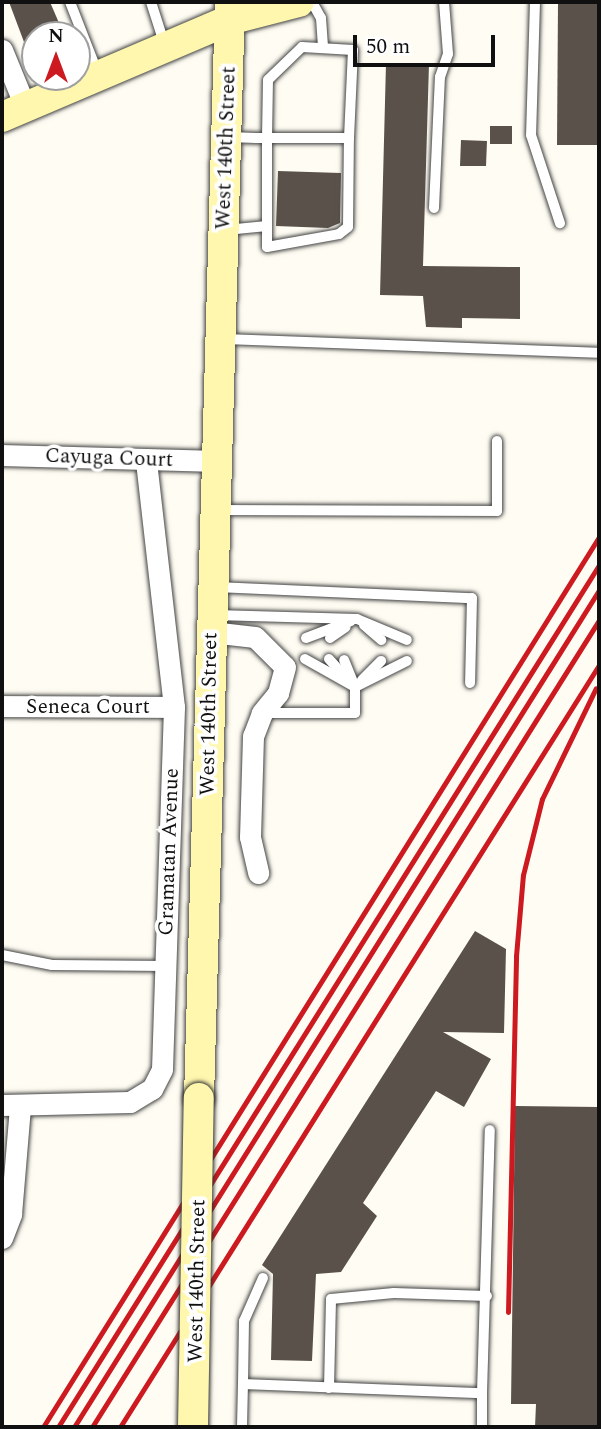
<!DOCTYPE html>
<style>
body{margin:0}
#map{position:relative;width:601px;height:1429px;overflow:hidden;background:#fffdf3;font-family:Spectral,serif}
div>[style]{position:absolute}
.building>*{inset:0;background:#5a514b}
.roads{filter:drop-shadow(0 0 2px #434343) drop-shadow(0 0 2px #434343)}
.service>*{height:10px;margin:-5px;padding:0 5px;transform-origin:5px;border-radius:5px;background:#fff}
.minor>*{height:21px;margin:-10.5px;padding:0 10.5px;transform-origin:10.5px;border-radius:10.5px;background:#fff}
.secondary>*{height:30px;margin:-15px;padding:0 15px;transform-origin:15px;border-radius:15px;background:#fff7ae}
.rail>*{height:5px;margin:-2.5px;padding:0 2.5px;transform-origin:2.5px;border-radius:2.5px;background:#cd1a20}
.bridges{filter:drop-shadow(0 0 2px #323232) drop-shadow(0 0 2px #323232)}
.secondary-bridge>*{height:30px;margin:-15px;padding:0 15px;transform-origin:15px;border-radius:15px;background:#fff7ae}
span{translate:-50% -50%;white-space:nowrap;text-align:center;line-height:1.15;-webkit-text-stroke:7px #fff;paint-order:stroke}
.street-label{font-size:21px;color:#101010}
.frame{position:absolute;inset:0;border:4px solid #101010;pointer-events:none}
.north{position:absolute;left:21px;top:21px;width:70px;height:70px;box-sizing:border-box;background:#fff;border:2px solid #9f9f9f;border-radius:50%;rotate:0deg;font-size:19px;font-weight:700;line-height:28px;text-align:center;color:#101010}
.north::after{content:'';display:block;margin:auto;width:24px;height:32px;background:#cd1a20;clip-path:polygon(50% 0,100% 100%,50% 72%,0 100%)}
.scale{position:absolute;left:353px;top:35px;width:142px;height:32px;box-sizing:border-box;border:4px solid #101010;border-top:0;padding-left:9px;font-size:21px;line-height:24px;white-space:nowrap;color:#101010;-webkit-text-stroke:5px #fff;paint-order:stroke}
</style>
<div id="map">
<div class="building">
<i style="clip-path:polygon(9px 2px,50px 2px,59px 23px,24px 42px)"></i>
<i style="clip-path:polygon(558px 2px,599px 2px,599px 145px,557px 145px)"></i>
<i style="clip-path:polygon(386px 63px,429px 64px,423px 266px,520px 267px,520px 319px,462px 318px,462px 328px,426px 327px,423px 296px,380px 295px)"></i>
<i style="clip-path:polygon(490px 126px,512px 126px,512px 144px,490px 144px)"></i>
<i style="clip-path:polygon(461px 140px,487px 141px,486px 166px,460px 166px)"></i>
<i style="clip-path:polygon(278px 171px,341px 173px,340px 223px,328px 228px,276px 226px)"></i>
<i style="clip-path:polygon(475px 931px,506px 949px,504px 1033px,443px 1032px,491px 1059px,464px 1107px,436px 1091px,363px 1203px,377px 1216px,341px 1272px,316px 1274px,312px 1361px,271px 1360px,273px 1274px,262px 1265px)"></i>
<i style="clip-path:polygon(515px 1106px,599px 1107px,599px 1427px,535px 1427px,536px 1404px,511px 1404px)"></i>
</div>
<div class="roads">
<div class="service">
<i style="left:70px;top:2px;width:77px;rotate:68.7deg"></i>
<i style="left:151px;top:2px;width:46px;rotate:72.3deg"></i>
<i style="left:312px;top:2px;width:18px;rotate:61deg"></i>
<i style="left:321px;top:18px;width:30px;rotate:86deg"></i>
<i style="left:535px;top:2px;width:133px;rotate:91.7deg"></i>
<i style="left:531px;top:135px;width:93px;rotate:71.8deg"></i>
<i style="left:229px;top:137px;width:27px;rotate:2deg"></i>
<i style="left:256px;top:138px;width:93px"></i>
<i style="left:349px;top:138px;width:88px;rotate:-87.4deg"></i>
<i style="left:353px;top:50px;width:51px;rotate:-176.6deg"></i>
<i style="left:302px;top:47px;width:47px;rotate:135.9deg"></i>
<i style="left:268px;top:80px;width:58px;rotate:91deg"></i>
<i style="left:267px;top:138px;width:109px;rotate:90deg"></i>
<i style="left:267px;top:247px;width:73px;rotate:-10.2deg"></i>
<i style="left:339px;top:234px;width:11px;rotate:-38deg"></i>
<i style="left:348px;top:227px;width:89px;rotate:-89.4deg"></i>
<i style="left:434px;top:208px;width:131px;rotate:-87.4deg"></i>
<i style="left:440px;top:77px;width:24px;rotate:-71deg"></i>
<i style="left:448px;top:54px;width:52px;rotate:-94.4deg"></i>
<i style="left:226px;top:230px;width:41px;rotate:-5.6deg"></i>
<i style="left:223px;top:339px;width:376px;rotate:2.1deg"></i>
<i style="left:218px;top:510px;width:279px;rotate:0.2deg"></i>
<i style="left:497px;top:511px;width:70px;rotate:-90deg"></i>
<i style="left:216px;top:587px;width:256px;rotate:2.5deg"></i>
<i style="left:472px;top:598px;width:85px;rotate:91.3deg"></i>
<i style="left:215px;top:615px;width:142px;rotate:1.6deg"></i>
<i style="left:357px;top:619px;width:54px;rotate:22.8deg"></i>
<i style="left:364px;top:625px;width:23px;rotate:41deg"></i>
<i style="left:306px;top:638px;width:48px;rotate:-20.7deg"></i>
<i style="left:330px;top:638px;width:19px;rotate:-35deg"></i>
<i style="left:305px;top:659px;width:57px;rotate:29.2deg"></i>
<i style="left:329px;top:659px;width:28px;rotate:48deg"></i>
<i style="left:362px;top:680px;width:27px;rotate:-45deg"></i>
<i style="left:355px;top:687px;width:58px;rotate:-26.6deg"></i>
<i style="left:262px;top:713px;width:93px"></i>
<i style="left:355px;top:713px;width:26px;rotate:-90deg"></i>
<i style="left:355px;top:687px;width:29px;rotate:-112deg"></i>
<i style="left:2px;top:955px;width:51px;rotate:11.3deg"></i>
<i style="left:52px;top:965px;width:114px;rotate:0.5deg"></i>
<i style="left:243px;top:1384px;width:63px;rotate:-89.1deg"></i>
<i style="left:244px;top:1321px;width:47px;rotate:-66.2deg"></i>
<i style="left:329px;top:1388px;width:89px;rotate:-88.7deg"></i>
<i style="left:331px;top:1299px;width:63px;rotate:-5.4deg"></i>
<i style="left:394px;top:1293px;width:93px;rotate:1.8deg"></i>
<i style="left:482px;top:1393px;width:263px;rotate:-88.3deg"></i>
<i style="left:242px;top:1427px;width:43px;rotate:-88.7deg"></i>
<i style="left:243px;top:1384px;width:239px;rotate:2.2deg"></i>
<i style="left:482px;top:1393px;width:34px;rotate:90deg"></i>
</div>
<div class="minor">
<i style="left:2px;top:50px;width:61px;rotate:67.7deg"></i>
<i style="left:2px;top:455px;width:215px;rotate:1.6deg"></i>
<i style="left:211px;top:632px;width:44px;rotate:6.5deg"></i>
<i style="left:255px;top:637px;width:42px;rotate:45deg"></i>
<i style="left:285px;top:667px;width:27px;rotate:105deg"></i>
<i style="left:278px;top:693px;width:26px;rotate:129deg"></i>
<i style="left:262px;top:713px;width:25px;rotate:111deg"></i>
<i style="left:253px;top:736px;width:101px;rotate:91.7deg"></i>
<i style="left:250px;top:837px;width:37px;rotate:77deg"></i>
<i style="left:2px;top:706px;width:172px;rotate:0.3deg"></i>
<i style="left:2px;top:1105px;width:128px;rotate:-1.3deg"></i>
<i style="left:130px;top:1102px;width:26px;rotate:-31deg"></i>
<i style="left:152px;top:1089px;width:22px;rotate:-63deg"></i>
<i style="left:162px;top:1069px;width:362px;rotate:-88.1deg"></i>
<i style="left:174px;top:707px;width:249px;rotate:-96.5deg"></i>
<i style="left:2px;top:1238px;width:26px;rotate:-69deg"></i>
<i style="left:11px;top:1214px;width:108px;rotate:-85.2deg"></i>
</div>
<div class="secondary">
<i style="left:2px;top:117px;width:247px;rotate:-23.1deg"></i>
<i style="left:229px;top:20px;width:72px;rotate:-14.4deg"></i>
<i style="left:199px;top:1098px;width:1096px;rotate:-88.38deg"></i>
</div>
</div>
<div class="rail">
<i style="left:508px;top:1312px;width:356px;rotate:-88.7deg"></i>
<i style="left:516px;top:956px;width:81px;rotate:-85.1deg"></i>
<i style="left:523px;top:875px;width:78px;rotate:-76deg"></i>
<i style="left:542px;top:799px;width:123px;rotate:-64.1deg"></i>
<i style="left:43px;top:1427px;width:1049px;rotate:-58.01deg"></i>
<i style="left:58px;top:1427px;width:1018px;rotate:-57.89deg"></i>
<i style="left:74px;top:1427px;width:988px;rotate:-57.9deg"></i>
<i style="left:92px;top:1427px;width:953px;rotate:-57.86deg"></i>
<i style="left:120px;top:1427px;width:900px;rotate:-57.85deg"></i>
</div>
<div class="bridges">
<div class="secondary-bridge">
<i style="left:193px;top:1427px;width:329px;rotate:-89deg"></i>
</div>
</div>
<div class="street-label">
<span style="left:226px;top:148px;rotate:-88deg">West 140th Street</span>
<span style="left:109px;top:458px;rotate:2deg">Cayuga Court</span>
<span style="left:88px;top:707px">Seneca Court</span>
<span style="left:209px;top:714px;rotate:-89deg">West 140th Street</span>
<span style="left:169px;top:852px;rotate:-88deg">Gramatan Avenue</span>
<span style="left:197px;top:1281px;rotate:-89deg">West 140th Street</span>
</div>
<div class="frame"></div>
<div class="north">N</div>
<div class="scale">50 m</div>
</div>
